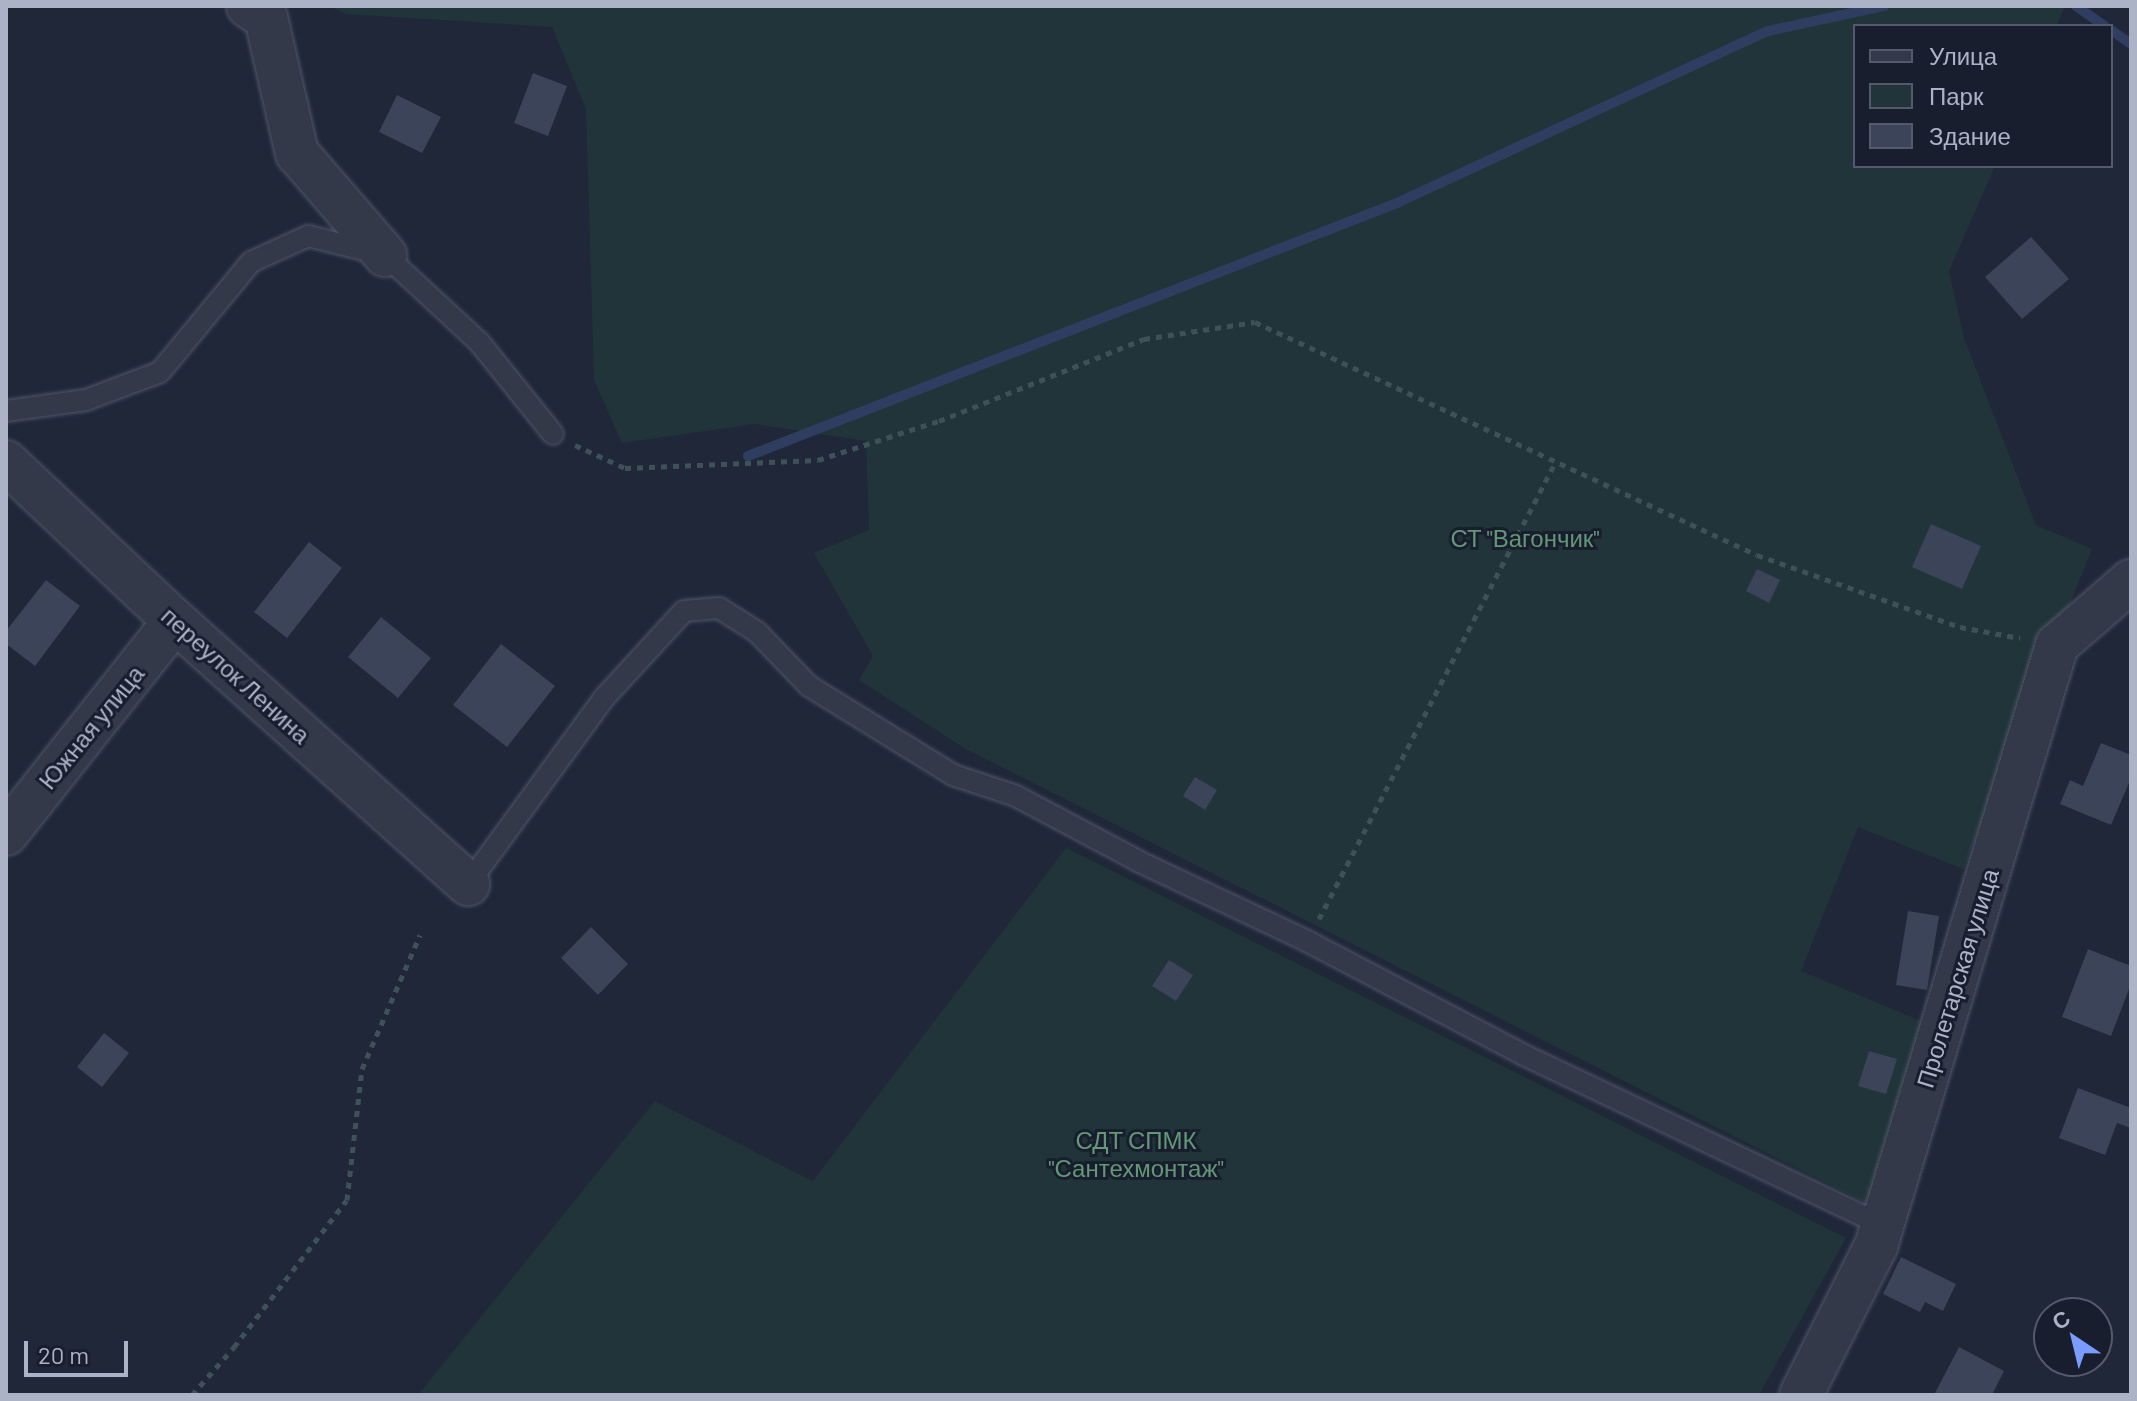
<!DOCTYPE html>
<meta charset="utf-8">
<style>
body{margin:0}
#map{position:relative;width:2137px;height:1401px;overflow:hidden;background:#1f2739;font-family:Barlow,sans-serif}
div>[style]{position:absolute}
.green>*{inset:0;background:#21343a}
.stream>*{height:10px;margin:-5px;padding:0 5px;transform-origin:5px;border-radius:5px;background:#2f3e60}
.building>*{inset:0;background:#3b4459}
.path>*{height:5px;margin-top:-2.5px;transform-origin:0;background:repeating-linear-gradient(90deg,#3f5158 0 6px,transparent 0 12px)}
.roads{filter:drop-shadow(0 0 2px #505667) drop-shadow(0 0 2px #505667)}
.service>*{height:20px;margin:-10px;padding:0 10px;transform-origin:10px;border-radius:10px;background:#333949}
.minor>*{height:42px;margin:-21px;padding:0 21px;transform-origin:21px;border-radius:21px;background:#333949}
span{translate:-50% -50%;white-space:nowrap;text-align:center;line-height:1.15;-webkit-text-stroke:6px #181e2e;paint-order:stroke}
.park-label{font-size:24px;color:#639876}
.street-label{font-size:24px;color:#adb3c6}
.frame{position:absolute;inset:0;border:8px solid #adb3c6;pointer-events:none}
.legend{position:absolute;left:1853px;top:24px;width:260px;height:144px;box-sizing:border-box;background:#181e2e;border:2px solid #545a6b;margin:0;padding:10px 14px;list-style:none;font-size:24px;color:#adb3c6}
.legend li{display:flex;align-items:center;gap:16px;height:40px}
.legend b{width:40px;border:2px solid #545a6b}
.north{position:absolute;left:2033px;top:1297px;width:80px;height:80px;box-sizing:border-box;background:#181e2e;border:2px solid #545a6b;border-radius:50%;rotate:325deg;font-size:22px;font-weight:700;line-height:32px;text-align:center;color:#adb3c6}
.north::after{content:'';display:block;margin:auto;width:28px;height:36px;background:#7a9cfe;clip-path:polygon(50% 0,100% 100%,50% 72%,0 100%)}
.scale{position:absolute;left:24px;top:1341px;width:104px;height:36px;box-sizing:border-box;border:4px solid #adb3c6;border-top:0;padding-left:10px;font-size:24px;line-height:28px;white-space:nowrap;color:#adb3c6;-webkit-text-stroke:6px #181e2e;paint-order:stroke}
</style>
<div id="map">
<div class="green">
<i style="clip-path:polygon(329px 6px,2065px 6px,2056px 26px,1855px 26px,1855px 166px,1995px 166px,1949px 271px,1964px 338px,2036px 525px,2092px 549px,1963px 869px,1858px 827px,1801px 971px,1931px 1025px,1882px 1211px,964px 748px,859px 680px,873px 656px,814px 553px,869px 530px,866px 441px,755px 424px,622px 443px,594px 380px,586px 109px,552px 27px,346px 14px)"></i>
<i style="clip-path:polygon(1066px 848px,1846px 1238px,1759px 1395px,418px 1395px,655px 1101px,813px 1181px)"></i>
</div>
<div class="stream">
<i style="left:2076px;top:6px;width:35px;rotate:35deg"></i>
<i style="left:2111px;top:30px;width:24px;rotate:35deg"></i>
<i style="left:748px;top:456px;width:697px;rotate:-21.3deg"></i>
<i style="left:1397px;top:203px;width:409px;rotate:-24.9deg"></i>
<i style="left:1768px;top:31px;width:119px;rotate:-12.2deg"></i>
</div>
<div class="building">
<i style="clip-path:polygon(533px 73px,567px 86px,548px 136px,514px 123px)"></i>
<i style="clip-path:polygon(397px 95px,441px 117px,422px 153px,379px 132px)"></i>
<i style="clip-path:polygon(2031px 237px,2069px 279px,2022px 319px,1985px 277px)"></i>
<i style="clip-path:polygon(1931px 524px,1981px 546px,1962px 589px,1912px 567px)"></i>
<i style="clip-path:polygon(309px 542px,342px 568px,287px 638px,254px 612px)"></i>
<i style="clip-path:polygon(1757px 569px,1780px 580px,1769px 603px,1746px 591px)"></i>
<i style="clip-path:polygon(46px 580px,80px 606px,35px 666px,6px 644px,6px 631px)"></i>
<i style="clip-path:polygon(381px 617px,431px 658px,398px 698px,348px 657px)"></i>
<i style="clip-path:polygon(501px 644px,555px 686px,507px 747px,453px 705px)"></i>
<i style="clip-path:polygon(2101px 743px,2131px 755px,2131px 778px,2111px 825px,2060px 804px,2070px 780px,2083px 786px)"></i>
<i style="clip-path:polygon(1195px 777px,1217px 790px,1205px 810px,1183px 796px)"></i>
<i style="clip-path:polygon(1908px 911px,1939px 916px,1927px 990px,1896px 985px)"></i>
<i style="clip-path:polygon(591px 927px,628px 964px,598px 995px,561px 958px)"></i>
<i style="clip-path:polygon(2088px 949px,2131px 966px,2131px 984px,2111px 1036px,2062px 1017px)"></i>
<i style="clip-path:polygon(1169px 960px,1193px 975px,1176px 1001px,1152px 986px)"></i>
<i style="clip-path:polygon(104px 1033px,129px 1053px,102px 1087px,77px 1067px)"></i>
<i style="clip-path:polygon(1869px 1051px,1897px 1059px,1886px 1094px,1858px 1086px)"></i>
<i style="clip-path:polygon(2078px 1088px,2131px 1108px,2131px 1128px,2117px 1123px,2105px 1155px,2059px 1138px)"></i>
<i style="clip-path:polygon(1901px 1257px,1956px 1284px,1943px 1311px,1925px 1302px,1920px 1312px,1883px 1294px)"></i>
<i style="clip-path:polygon(1959px 1347px,2004px 1371px,1992px 1395px,1935px 1393px)"></i>
</div>
<div class="path">
<i style="left:575px;top:445px;width:55px;rotate:24.7deg"></i>
<i style="left:625px;top:468px;width:193px;rotate:-2.4deg"></i>
<i style="left:818px;top:460px;width:127px;rotate:-17.9deg"></i>
<i style="left:939px;top:421px;width:221px;rotate:-21.8deg"></i>
<i style="left:1144px;top:339px;width:112px;rotate:-8.7deg"></i>
<i style="left:1255px;top:322px;width:553px;rotate:24.9deg"></i>
<i style="left:1757px;top:555px;width:215px;rotate:19.5deg"></i>
<i style="left:1960px;top:627px;width:61px;rotate:10.4deg"></i>
<i style="left:1319px;top:919px;width:513px;rotate:-62.64deg"></i>
<i style="left:192px;top:1395px;width:64px;rotate:-48.8deg"></i>
<i style="left:234px;top:1347px;width:185px;rotate:-52.5deg"></i>
<i style="left:347px;top:1200px;width:132px;rotate:-83.5deg"></i>
<i style="left:362px;top:1069px;width:146px;rotate:-66.6deg"></i>
</div>
<div class="roads">
<div class="service">
<i style="left:6px;top:411px;width:81px;rotate:-7.8deg"></i>
<i style="left:86px;top:400px;width:79px;rotate:-20.7deg"></i>
<i style="left:160px;top:372px;width:143px;rotate:-50.4deg"></i>
<i style="left:251px;top:262px;width:63px;rotate:-24.5deg"></i>
<i style="left:308px;top:236px;width:79px;rotate:13.9deg"></i>
<i style="left:385px;top:255px;width:128px;rotate:42.8deg"></i>
<i style="left:479px;top:342px;width:118px;rotate:51.2deg"></i>
<i style="left:468px;top:884px;width:230px;rotate:-53.8deg"></i>
<i style="left:604px;top:698px;width:118px;rotate:-47.4deg"></i>
<i style="left:684px;top:611px;width:35px;rotate:-5deg"></i>
<i style="left:719px;top:608px;width:45px;rotate:32.3deg"></i>
<i style="left:757px;top:632px;width:75px;rotate:46.1deg"></i>
<i style="left:809px;top:686px;width:169px;rotate:31.7deg"></i>
<i style="left:953px;top:775px;width:66px;rotate:18.4deg"></i>
<i style="left:1016px;top:796px;width:140px;rotate:28deg"></i>
<i style="left:1140px;top:862px;width:185px;rotate:25.3deg"></i>
<i style="left:1307px;top:941px;width:245px;rotate:27.7deg"></i>
<i style="left:1524px;top:1055px;width:396px;rotate:25.4deg"></i>
</div>
<div class="minor">
<i style="left:248px;top:6px;width:22px;rotate:34deg"></i>
<i style="left:266px;top:18px;width:139px;rotate:77.1deg"></i>
<i style="left:297px;top:153px;width:135px;rotate:49.2deg"></i>
<i style="left:6px;top:462px;width:232px;rotate:43.3deg"></i>
<i style="left:175px;top:621px;width:394px;rotate:41.9deg"></i>
<i style="left:6px;top:834px;width:272px;rotate:-51.6deg"></i>
<i style="left:1801px;top:1395px;width:167px;rotate:-63.3deg"></i>
<i style="left:1876px;top:1246px;width:628px;rotate:-73.24deg"></i>
<i style="left:2057px;top:645px;width:98px;rotate:-40.9deg"></i>
</div>
</div>
<div class="park-label">
<span style="left:1525px;top:538px">СТ "Вагончик"</span>
<span style="left:1136px;top:1154px">СДТ СПМК<br>"Сантехмонтаж"</span>
</div>
<div class="street-label">
<span style="left:236px;top:675px;rotate:42deg">переулок Ленина</span>
<span style="left:91px;top:727px;rotate:-51deg">Южная улица</span>
<span style="left:1957px;top:978px;rotate:-73deg">Пролетарская улица</span>
</div>
<div class="frame"></div>
<ul class="legend">
<li><b style="height:10px;background:#333949"></b>Улица</li>
<li><b style="height:22px;background:#21343a"></b>Парк</li>
<li><b style="height:22px;background:#3b4459"></b>Здание</li>
</ul>
<div class="north">С</div>
<div class="scale">20 m</div>
</div>
